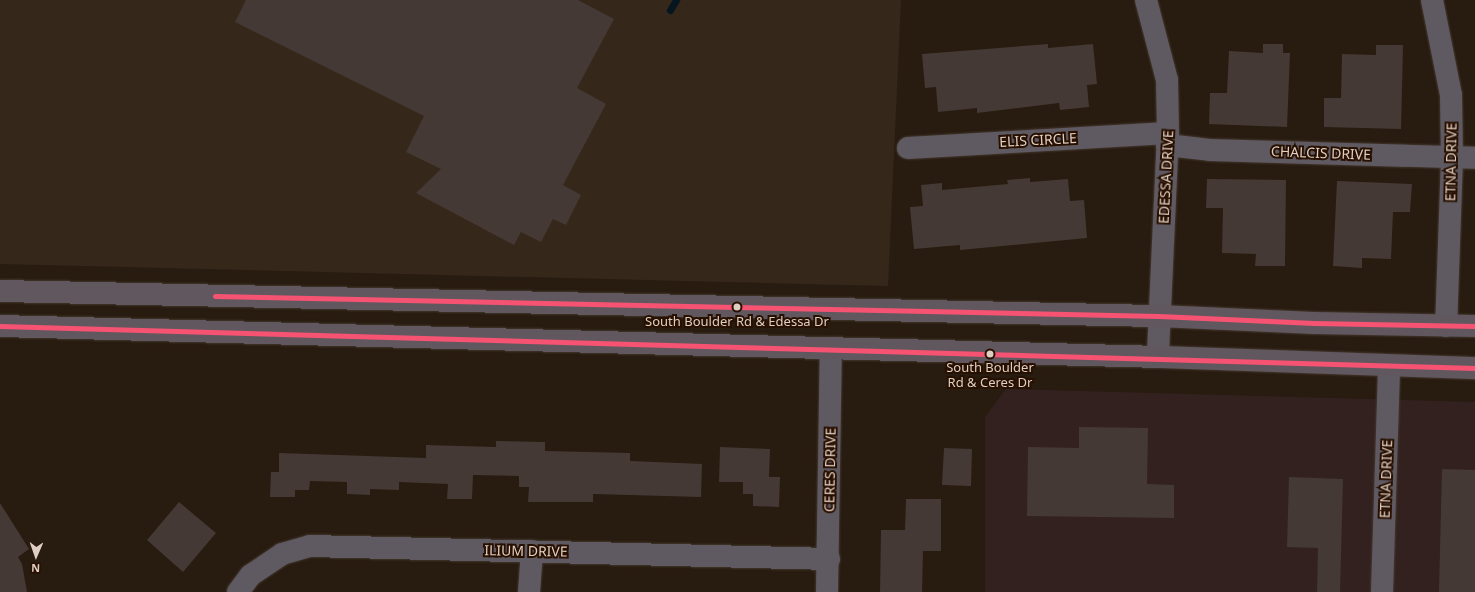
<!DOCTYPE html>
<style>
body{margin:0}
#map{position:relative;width:1475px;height:592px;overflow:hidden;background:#281b10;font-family:"Noto Sans",sans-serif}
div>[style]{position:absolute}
.commercial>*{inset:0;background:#332120}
.education>*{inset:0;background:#35271a}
.stream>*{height:7px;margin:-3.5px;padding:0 3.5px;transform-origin:3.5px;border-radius:3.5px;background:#05161f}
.building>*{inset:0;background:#453935}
.roads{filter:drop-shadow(0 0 1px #44382e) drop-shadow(0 0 1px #44382e)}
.minor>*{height:22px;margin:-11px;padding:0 11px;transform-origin:11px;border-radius:11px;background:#5f5a62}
.primary>*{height:22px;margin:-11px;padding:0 11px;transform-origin:11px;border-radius:11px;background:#61585f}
.bus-1>*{height:5px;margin:-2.5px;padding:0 2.5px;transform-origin:2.5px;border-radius:2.5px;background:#f65372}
.dots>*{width:11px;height:11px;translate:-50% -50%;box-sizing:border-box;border:2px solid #281000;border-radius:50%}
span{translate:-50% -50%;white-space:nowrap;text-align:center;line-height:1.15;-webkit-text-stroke:4px #281000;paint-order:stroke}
.bus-label{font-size:13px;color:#dfcec2}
.street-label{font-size:14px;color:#dfcec2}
.north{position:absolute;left:16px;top:536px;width:40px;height:40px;-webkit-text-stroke:3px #281000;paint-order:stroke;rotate:182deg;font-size:11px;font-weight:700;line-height:16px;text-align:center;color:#dfcec2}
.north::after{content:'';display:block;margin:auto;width:14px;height:18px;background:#dfcec2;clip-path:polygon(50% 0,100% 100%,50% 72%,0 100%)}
</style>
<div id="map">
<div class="commercial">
<i style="clip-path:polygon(1006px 389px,1475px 402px,1475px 592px,985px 592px,985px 417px)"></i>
</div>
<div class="education">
<i style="clip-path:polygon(0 0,901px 0,888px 286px,0 264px)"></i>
</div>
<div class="stream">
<i style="left:670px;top:10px;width:12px;rotate:-59deg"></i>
</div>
<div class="building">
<i style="clip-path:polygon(246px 0,578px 0,614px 19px,577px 88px,606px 104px,563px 185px,581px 195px,566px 225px,553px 219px,541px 242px,521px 232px,514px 245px,416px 193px,441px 169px,406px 152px,424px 116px,235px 22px)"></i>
<i style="clip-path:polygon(1048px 44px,1048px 48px,1093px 44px,1097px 84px,1087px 85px,1089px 107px,1060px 110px,1059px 103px,977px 113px,977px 108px,938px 112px,936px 87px,925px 88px,922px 54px)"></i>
<i style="clip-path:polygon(1263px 44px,1283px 44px,1283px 53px,1290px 53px,1287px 127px,1209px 124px,1210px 93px,1227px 93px,1229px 51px,1263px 53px)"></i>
<i style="clip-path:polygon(1376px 45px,1403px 45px,1401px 129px,1324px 127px,1324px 98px,1341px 98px,1342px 54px,1376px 55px)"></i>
<i style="clip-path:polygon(1030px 178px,1030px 182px,1068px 179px,1070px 201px,1084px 200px,1087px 238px,960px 250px,960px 245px,914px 249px,910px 207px,923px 206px,921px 185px,942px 183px,942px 190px,1008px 184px,1007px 180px)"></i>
<i style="clip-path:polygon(1207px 179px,1286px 180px,1285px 266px,1255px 266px,1256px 254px,1222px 253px,1223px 208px,1206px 208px)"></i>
<i style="clip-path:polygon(1337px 181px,1412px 184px,1410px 212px,1393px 212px,1391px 259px,1362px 258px,1362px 268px,1333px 266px)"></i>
<i style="clip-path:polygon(1079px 427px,1148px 428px,1147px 484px,1174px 485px,1174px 518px,1027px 516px,1028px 447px,1079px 448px)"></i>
<i style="clip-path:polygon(496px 441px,545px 442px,545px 451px,630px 453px,630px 461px,702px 464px,701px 497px,593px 494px,593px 502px,528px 502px,529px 487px,519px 487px,519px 476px,473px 475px,472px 499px,447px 499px,448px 484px,399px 482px,399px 490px,370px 489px,370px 495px,347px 494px,347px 482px,310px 481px,309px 490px,295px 490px,295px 497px,270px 497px,271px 472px,279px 472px,279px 453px,426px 458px,426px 445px,496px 447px)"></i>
<i style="clip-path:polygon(720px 447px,770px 449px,769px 477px,780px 477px,779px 507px,753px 506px,753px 494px,743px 494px,743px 482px,719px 482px)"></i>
<i style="clip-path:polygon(944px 448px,972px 449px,971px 486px,942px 485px)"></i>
<i style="clip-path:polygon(1442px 469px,1475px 470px,1475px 592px,1439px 592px)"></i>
<i style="clip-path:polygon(1289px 477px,1343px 479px,1340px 592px,1317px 592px,1318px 548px,1287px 547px)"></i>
<i style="clip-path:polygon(906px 499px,941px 499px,941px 551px,923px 551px,922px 592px,880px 592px,881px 530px,905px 530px)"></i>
<i style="clip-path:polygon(179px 502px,216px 533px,183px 572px,147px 540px)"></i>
<i style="clip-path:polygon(0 503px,29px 549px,18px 557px,22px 564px,27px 592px,0 592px)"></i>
</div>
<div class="roads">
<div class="minor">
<i style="left:1146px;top:0;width:83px;rotate:75.3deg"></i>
<i style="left:1167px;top:80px;width:53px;rotate:88.9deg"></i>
<i style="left:1168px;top:133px;width:224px;rotate:92.6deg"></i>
<i style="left:1432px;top:0;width:97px;rotate:78.7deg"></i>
<i style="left:1451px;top:95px;width:63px;rotate:89.1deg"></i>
<i style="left:1452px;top:158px;width:168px;rotate:92deg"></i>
<i style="left:1167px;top:145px;width:43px;rotate:6.6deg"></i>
<i style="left:1210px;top:150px;width:265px;rotate:1.7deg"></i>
<i style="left:908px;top:148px;width:260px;rotate:-3.3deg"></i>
<i style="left:238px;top:592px;width:21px;rotate:-53deg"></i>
<i style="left:251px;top:575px;width:37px;rotate:-34deg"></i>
<i style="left:282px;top:554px;width:29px;rotate:-16deg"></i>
<i style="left:310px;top:546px;width:519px;rotate:1.43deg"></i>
<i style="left:529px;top:592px;width:41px;rotate:-85.8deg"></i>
<i style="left:827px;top:592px;width:244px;rotate:-89.1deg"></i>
<i style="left:1382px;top:592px;width:226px;rotate:-88.2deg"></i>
</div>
<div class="primary">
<i style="left:0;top:291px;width:1159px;rotate:1.24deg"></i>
<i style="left:1159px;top:316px;width:155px;rotate:2.6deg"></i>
<i style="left:1314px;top:323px;width:161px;rotate:1.1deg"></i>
<i style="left:0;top:326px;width:1158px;rotate:1.53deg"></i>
<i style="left:1158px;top:357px;width:317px;rotate:2deg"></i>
</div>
</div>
<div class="bus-1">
<i style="left:215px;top:296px;width:944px;rotate:1.21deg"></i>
<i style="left:1159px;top:316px;width:155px;rotate:2.6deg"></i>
<i style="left:1314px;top:323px;width:161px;rotate:1.1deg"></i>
<i style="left:0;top:326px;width:1476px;rotate:1.63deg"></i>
</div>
<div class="dots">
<i style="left:737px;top:307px;background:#dfcec2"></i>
<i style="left:990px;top:354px;background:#dfcec2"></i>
</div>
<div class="bus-label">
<span style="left:737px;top:321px">South Boulder Rd &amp; Edessa Dr</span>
<span style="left:990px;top:375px">South Boulder<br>Rd &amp; Ceres Dr</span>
</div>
<div class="street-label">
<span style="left:1038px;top:140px;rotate:-3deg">ELIS CIRCLE</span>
<span style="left:1321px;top:153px;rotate:2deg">CHALCIS DRIVE</span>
<span style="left:1451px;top:162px;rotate:-89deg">ETNA DRIVE</span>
<span style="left:1166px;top:177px;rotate:-87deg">EDESSA DRIVE</span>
<span style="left:830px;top:470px;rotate:-89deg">CERES DRIVE</span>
<span style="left:1386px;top:479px;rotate:-88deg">ETNA DRIVE</span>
<span style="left:526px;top:551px;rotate:1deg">ILIUM DRIVE</span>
</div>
<div class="north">N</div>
</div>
